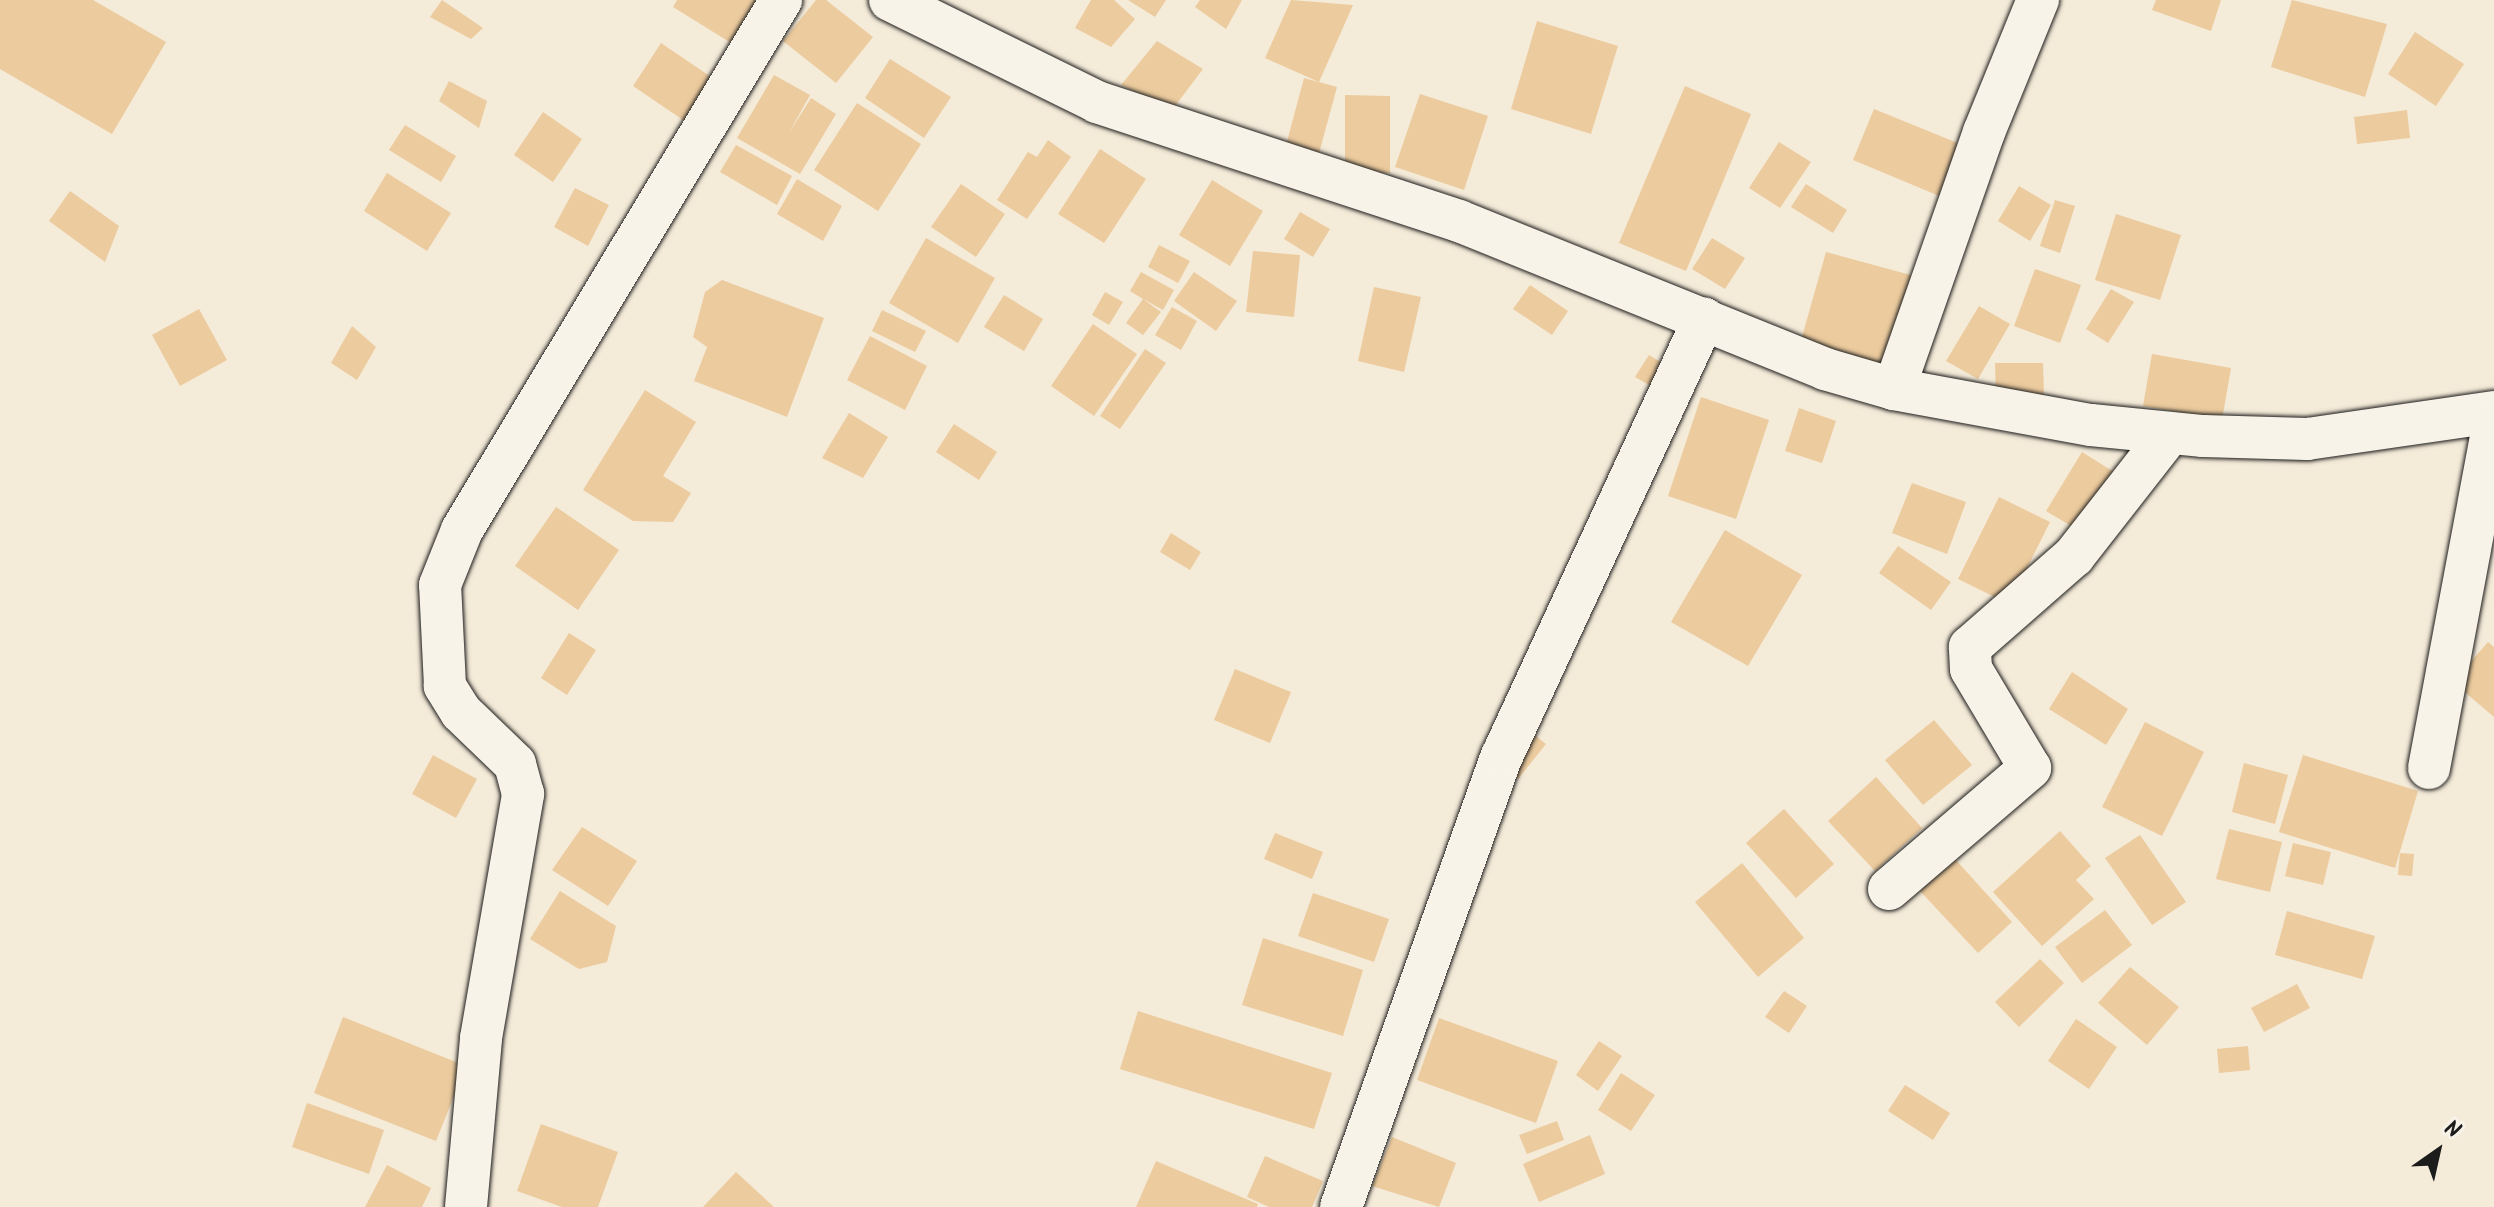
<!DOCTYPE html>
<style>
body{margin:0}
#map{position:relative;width:2494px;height:1207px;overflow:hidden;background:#f5ebd9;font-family:Kalam,sans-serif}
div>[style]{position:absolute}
.building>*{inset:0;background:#eccb9e}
.roads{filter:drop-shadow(0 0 2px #1c1c1c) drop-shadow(0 0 2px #1c1c1c)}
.minor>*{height:42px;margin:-21px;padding:0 21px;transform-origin:21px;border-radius:21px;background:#f7f3e8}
span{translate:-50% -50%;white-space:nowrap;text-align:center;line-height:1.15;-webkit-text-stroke:8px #f7f3e8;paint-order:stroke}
.north{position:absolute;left:2398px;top:1111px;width:80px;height:80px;-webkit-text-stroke:6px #f7f3e8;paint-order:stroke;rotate:34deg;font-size:22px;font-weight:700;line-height:32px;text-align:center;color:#1c1c1c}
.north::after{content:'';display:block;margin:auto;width:28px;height:36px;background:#1c1c1c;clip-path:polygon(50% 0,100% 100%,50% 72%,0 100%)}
</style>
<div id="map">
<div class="building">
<i style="clip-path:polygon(0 0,93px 0,166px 42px,112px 134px,0 69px)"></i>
<i style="clip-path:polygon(442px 0,483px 28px,471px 39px,430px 17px)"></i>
<i style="clip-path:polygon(677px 0,765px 0,736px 46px,673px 7px)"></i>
<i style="clip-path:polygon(816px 0,826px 0,873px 37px,836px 83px,783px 41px)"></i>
<i style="clip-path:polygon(1091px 0,1114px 0,1135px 19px,1111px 47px,1075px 28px)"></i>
<i style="clip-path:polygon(1128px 0,1166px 0,1155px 17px)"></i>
<i style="clip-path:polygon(1200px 0,1242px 0,1226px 29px,1195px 7px)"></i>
<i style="clip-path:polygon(1291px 0,1353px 5px,1319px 82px,1337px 87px,1318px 157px,1285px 149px,1304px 78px,1319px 82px,1265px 58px)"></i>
<i style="clip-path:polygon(2156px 0,2221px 0,2211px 31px,2152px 10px)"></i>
<i style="clip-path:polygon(2292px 0,2387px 24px,2365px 97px,2271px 67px)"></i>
<i style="clip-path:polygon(1537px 21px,1618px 46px,1591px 134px,1511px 109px)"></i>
<i style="clip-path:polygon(2415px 32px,2464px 64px,2436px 106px,2388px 74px)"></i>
<i style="clip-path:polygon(1157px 41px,1203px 69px,1172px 110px,1121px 85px)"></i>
<i style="clip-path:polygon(661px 43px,714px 79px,686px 122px,633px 86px)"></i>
<i style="clip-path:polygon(890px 59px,951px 97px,924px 138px,865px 98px)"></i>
<i style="clip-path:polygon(774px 75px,810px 95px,789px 133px,811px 98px,836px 114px,800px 174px,737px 138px)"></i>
<i style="clip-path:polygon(449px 81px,487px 101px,479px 128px,439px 101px)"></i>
<i style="clip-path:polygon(1685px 86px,1751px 114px,1686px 271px,1619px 243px)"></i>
<i style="clip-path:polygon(1420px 94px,1488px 116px,1464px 190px,1395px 167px)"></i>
<i style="clip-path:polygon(1345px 95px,1390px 96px,1390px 173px,1345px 173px)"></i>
<i style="clip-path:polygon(857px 103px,921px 144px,878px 211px,814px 170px)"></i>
<i style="clip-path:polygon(1874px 109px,1965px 146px,1944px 198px,1853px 160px)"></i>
<i style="clip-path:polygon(2407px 110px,2410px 138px,2357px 144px,2354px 117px)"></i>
<i style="clip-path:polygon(543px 112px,582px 139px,553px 182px,514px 155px)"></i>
<i style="clip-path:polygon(405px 125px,456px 156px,441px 182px,389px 150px)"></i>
<i style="clip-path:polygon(1048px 140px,1071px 157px,1027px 219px,997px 200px,1028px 152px,1037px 157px)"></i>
<i style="clip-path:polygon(1779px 142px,1811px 162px,1780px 208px,1749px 188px)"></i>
<i style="clip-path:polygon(736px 145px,792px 176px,777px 205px,720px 172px)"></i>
<i style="clip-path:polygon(1100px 149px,1146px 179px,1104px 243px,1058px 214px)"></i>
<i style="clip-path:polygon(387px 173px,451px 213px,427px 251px,364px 211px)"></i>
<i style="clip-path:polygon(797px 179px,842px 206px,823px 241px,777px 214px)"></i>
<i style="clip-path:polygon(1212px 180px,1263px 211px,1230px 266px,1179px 235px)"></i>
<i style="clip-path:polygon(961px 184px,1005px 214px,976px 257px,931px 227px)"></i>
<i style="clip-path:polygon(1806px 184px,1847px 210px,1833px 233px,1791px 207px)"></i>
<i style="clip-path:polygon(2019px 186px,2051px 205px,2030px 241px,1998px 221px)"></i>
<i style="clip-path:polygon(575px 188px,609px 205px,588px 246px,554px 227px)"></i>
<i style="clip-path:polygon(70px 191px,119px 226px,105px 262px,49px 221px)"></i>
<i style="clip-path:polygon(2055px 200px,2075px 206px,2060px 253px,2040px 246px)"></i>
<i style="clip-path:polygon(1300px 212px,1330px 229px,1313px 257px,1284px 239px)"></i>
<i style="clip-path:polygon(2116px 214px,2181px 235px,2160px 300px,2095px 280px)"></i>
<i style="clip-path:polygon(926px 238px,995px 278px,958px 343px,889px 303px)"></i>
<i style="clip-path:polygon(1712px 238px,1745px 258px,1725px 289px,1692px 269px)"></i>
<i style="clip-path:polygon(1159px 245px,1190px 261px,1178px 283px,1148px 267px)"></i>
<i style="clip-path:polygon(1253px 251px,1300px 255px,1294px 317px,1246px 312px)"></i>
<i style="clip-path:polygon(1826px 252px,1918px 277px,1892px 370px,1800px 344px)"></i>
<i style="clip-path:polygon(2035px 269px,2081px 285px,2060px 343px,2014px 326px)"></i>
<i style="clip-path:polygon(1141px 272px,1174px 290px,1163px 310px,1143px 299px,1161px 312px,1143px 335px,1126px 323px,1143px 299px,1130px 291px)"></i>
<i style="clip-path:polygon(1194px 272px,1237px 301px,1216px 331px,1174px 301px)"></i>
<i style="clip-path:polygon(722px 280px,824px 318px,787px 417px,694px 381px,707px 347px,693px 337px,705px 292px)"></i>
<i style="clip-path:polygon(1530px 285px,1568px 311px,1552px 335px,1513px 309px)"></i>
<i style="clip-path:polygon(1374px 287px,1421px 297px,1404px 372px,1358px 361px)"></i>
<i style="clip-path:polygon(2111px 289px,2134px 302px,2108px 343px,2086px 329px)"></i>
<i style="clip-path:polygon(1105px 292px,1123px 302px,1109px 325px,1092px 315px)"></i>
<i style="clip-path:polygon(1004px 295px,1043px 319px,1024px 351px,984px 327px)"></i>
<i style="clip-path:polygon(1979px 306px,2010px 324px,1978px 379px,1946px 361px)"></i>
<i style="clip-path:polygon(1172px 307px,1197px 321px,1181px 350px,1155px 335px)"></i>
<i style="clip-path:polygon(199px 309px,227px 360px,180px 386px,152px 335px)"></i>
<i style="clip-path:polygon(882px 310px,926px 331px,915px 352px,872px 331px)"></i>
<i style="clip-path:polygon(1093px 324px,1137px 354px,1094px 416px,1051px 386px)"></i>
<i style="clip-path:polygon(352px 326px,376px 347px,357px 380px,331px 363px)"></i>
<i style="clip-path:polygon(870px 336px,927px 366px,905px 410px,847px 380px)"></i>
<i style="clip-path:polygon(1145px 349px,1166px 363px,1120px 429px,1100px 416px)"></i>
<i style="clip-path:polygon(2152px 354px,2231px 368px,2222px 420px,2143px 406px)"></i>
<i style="clip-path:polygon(1649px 355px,1664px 364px,1651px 386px,1635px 377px)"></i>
<i style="clip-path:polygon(1995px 363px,2043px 363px,2044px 397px,1996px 398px)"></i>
<i style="clip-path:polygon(645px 390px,696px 422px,663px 476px,691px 493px,673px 522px,633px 521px,583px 490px)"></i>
<i style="clip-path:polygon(1701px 397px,1769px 420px,1736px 519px,1668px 496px)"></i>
<i style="clip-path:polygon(1799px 408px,1836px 421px,1822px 463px,1785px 451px)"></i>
<i style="clip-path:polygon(849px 413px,888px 437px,863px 478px,822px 458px)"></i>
<i style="clip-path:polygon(954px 424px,997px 452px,979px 480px,936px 452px)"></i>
<i style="clip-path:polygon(2082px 452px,2114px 472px,2078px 530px,2046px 511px)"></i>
<i style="clip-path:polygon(1912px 483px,1966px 502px,1947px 554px,1892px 533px)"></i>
<i style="clip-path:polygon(1999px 497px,2050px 522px,2009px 604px,1958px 579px)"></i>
<i style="clip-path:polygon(556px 507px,619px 550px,578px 610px,515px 566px)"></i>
<i style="clip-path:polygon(1725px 530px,1802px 575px,1748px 666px,1671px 622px)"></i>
<i style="clip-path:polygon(1171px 533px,1201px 552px,1190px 570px,1160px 552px)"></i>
<i style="clip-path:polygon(1898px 546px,1951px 582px,1931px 610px,1879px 573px)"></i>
<i style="clip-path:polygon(569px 633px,596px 650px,567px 695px,541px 678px)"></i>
<i style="clip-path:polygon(2488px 642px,2494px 647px,2494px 717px,2453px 682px)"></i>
<i style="clip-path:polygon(1235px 669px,1291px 692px,1270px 743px,1214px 720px)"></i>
<i style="clip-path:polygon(2072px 672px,2128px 709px,2106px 745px,2049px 709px)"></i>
<i style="clip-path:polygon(1934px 720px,1972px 765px,1923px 805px,1885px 760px)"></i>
<i style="clip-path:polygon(2145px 722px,2204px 752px,2162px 836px,2102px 807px)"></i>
<i style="clip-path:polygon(1528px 730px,1546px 744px,1518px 779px,1501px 765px)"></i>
<i style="clip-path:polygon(433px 755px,477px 779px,456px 818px,412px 794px)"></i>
<i style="clip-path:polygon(2303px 755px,2418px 791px,2395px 868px,2279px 832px)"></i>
<i style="clip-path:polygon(2244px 763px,2288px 775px,2275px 824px,2232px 812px)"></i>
<i style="clip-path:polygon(1876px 777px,1922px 828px,1875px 871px,1828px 821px)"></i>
<i style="clip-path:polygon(1784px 809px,1834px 864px,1796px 898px,1746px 843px)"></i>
<i style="clip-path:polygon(582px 827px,637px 861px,608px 906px,552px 870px)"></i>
<i style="clip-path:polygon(2229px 829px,2282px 842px,2270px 892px,2216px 879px)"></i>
<i style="clip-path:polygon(2060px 831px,2091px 866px,2076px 880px,2094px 899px,2042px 946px,1993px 892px)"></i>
<i style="clip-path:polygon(1275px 833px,1323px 852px,1312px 879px,1264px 859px)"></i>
<i style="clip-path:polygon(2140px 835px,2186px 902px,2152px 925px,2105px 858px)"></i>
<i style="clip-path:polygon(2293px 843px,2331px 852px,2323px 885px,2285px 876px)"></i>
<i style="clip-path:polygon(2400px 853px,2414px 854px,2412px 876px,2398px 875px)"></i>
<i style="clip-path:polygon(1955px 859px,2012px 922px,1978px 953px,1920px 891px)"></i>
<i style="clip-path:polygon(1742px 863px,1804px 938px,1758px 977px,1695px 902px)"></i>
<i style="clip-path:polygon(560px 891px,616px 926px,607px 962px,579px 969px,530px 939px)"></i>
<i style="clip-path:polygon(1313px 893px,1389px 919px,1374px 962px,1298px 936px)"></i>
<i style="clip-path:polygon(2105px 910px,2132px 945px,2082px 983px,2055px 947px)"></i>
<i style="clip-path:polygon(2287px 911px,2375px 936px,2362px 979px,2275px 955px)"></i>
<i style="clip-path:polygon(1263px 938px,1363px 970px,1343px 1036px,1242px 1005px)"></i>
<i style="clip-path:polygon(2040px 959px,2064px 983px,2019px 1027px,1995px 1002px)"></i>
<i style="clip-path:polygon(2130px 967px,2179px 1007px,2147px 1045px,2098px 1003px)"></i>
<i style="clip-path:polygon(2297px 984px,2310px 1008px,2264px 1032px,2251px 1008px)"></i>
<i style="clip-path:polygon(1784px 991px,1807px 1006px,1789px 1033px,1765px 1017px)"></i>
<i style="clip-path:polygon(1138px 1011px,1332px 1073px,1314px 1129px,1120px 1069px)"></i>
<i style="clip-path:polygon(343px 1017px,466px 1066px,436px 1141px,314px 1093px)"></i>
<i style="clip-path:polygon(1439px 1018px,1558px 1061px,1536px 1123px,1417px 1080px)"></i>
<i style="clip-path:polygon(2076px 1019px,2117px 1047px,2089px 1089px,2048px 1061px)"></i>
<i style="clip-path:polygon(1599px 1041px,1622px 1056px,1598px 1091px,1576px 1075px)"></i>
<i style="clip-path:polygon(2248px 1046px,2250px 1070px,2219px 1073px,2217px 1049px)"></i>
<i style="clip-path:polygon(1621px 1073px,1655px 1095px,1631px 1131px,1598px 1110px)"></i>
<i style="clip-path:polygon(1905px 1085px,1950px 1113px,1933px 1140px,1888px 1111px)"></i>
<i style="clip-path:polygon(307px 1103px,384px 1130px,369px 1174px,292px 1147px)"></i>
<i style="clip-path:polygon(1557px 1121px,1564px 1140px,1527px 1154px,1519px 1135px)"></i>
<i style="clip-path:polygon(541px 1124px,618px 1152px,598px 1207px,562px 1207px,517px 1191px)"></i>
<i style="clip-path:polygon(1590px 1135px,1605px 1174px,1539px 1202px,1523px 1164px)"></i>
<i style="clip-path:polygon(1392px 1137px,1456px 1163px,1439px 1207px,1372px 1186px)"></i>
<i style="clip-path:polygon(1265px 1156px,1323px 1181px,1312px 1207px,1269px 1207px,1247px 1197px)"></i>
<i style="clip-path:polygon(1156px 1161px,1258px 1204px,1257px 1207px,1136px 1207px)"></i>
<i style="clip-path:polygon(387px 1165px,431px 1188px,422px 1207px,365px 1207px)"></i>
<i style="clip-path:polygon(736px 1172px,774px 1207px,703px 1207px)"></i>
</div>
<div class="roads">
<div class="minor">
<i style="left:890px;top:0;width:231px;rotate:26.2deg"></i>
<i style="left:1097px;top:102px;width:381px;rotate:18.2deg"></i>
<i style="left:1459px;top:221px;width:395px;rotate:22deg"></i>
<i style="left:1825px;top:369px;width:72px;rotate:16.2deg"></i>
<i style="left:1894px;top:389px;width:200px;rotate:10.4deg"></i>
<i style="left:2091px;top:425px;width:113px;rotate:5.6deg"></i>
<i style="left:2203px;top:436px;width:104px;rotate:1.7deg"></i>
<i style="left:2307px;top:439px;width:189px;rotate:-8.2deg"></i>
<i style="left:1894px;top:389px;width:272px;rotate:-70.7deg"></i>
<i style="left:1984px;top:132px;width:143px;rotate:-67.8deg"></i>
<i style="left:2429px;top:768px;width:355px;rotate:-79.4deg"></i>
<i style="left:1889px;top:889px;width:186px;rotate:-40.6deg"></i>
<i style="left:2030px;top:768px;width:115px;rotate:-120.8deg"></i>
<i style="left:1971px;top:669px;width:22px;rotate:-93deg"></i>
<i style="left:1970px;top:647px;width:138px;rotate:-41.2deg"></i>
<i style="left:2074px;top:556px;width:156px;rotate:-52deg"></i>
<i style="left:466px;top:1207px;width:170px;rotate:-84.9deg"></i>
<i style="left:481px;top:1038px;width:248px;rotate:-80.2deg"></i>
<i style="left:523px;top:794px;width:31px;rotate:-105deg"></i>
<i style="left:515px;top:764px;width:75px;rotate:-136.1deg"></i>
<i style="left:461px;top:712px;width:31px;rotate:-122deg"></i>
<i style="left:445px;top:686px;width:101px;rotate:-92.8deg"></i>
<i style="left:440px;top:585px;width:59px;rotate:-68.2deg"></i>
<i style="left:462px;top:530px;width:619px;rotate:-58.96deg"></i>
<i style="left:1341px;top:1207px;width:479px;rotate:-70.4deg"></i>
<i style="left:1502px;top:756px;width:482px;rotate:-65.2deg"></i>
</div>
</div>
<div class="north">N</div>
</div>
